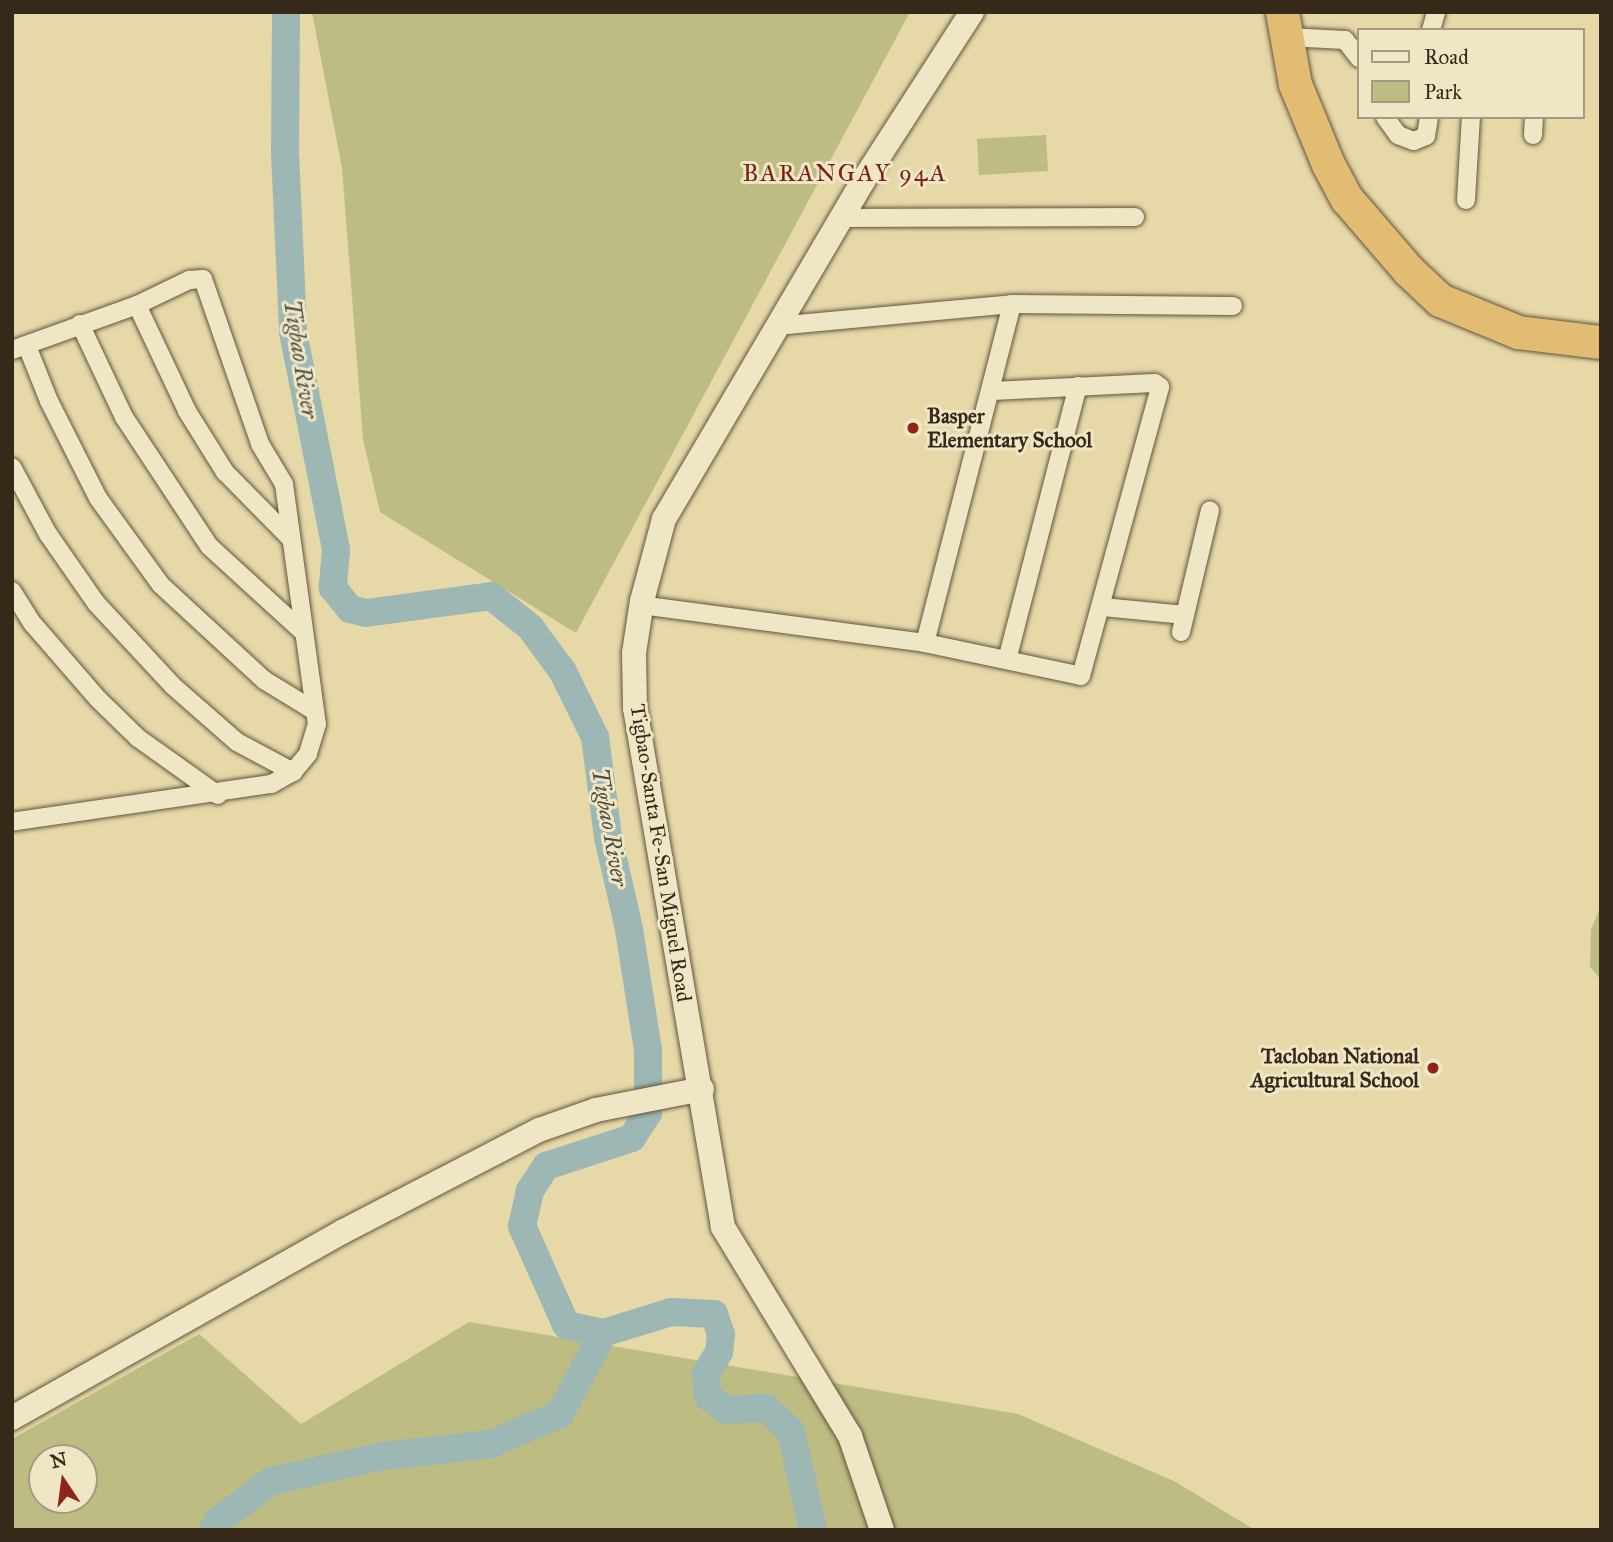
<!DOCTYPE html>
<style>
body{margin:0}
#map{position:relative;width:1613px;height:1542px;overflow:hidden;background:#e6d8a7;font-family:"IM FELL Great Primer",serif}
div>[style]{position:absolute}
.green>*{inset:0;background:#bdbc82}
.river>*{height:28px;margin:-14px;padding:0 14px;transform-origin:14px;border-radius:14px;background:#9cb7b4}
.roads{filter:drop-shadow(0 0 2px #62553d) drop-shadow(0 0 2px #62553d)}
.street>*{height:18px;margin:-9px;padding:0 9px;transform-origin:9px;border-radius:9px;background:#efe6c6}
.secondary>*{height:24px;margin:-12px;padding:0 12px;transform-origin:12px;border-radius:12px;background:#efe6c6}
.highway>*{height:33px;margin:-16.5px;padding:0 16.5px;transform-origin:16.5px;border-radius:16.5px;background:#e3bc74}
.dots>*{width:19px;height:19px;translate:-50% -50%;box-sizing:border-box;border:4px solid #efe6c6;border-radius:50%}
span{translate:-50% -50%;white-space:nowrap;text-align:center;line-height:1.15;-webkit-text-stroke:6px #efe6c6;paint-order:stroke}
.poi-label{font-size:21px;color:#36291a;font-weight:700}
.left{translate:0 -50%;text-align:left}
.right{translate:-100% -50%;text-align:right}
.street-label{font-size:21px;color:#36291a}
.water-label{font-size:23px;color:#504c40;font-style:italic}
.quarter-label{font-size:24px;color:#7a1f14;letter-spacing:2px}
.frame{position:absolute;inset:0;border:14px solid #36291a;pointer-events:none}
.legend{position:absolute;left:1357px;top:28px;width:228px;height:91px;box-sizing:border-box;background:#efe6c6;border:2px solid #a59a81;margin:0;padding:9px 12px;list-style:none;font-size:21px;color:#36291a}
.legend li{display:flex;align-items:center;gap:14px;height:35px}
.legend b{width:35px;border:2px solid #a59a81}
.north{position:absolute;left:28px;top:1444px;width:70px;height:70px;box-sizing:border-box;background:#efe6c6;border:2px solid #a59a81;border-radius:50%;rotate:347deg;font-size:19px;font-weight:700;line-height:28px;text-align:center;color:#36291a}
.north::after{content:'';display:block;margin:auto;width:24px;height:32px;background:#8f2418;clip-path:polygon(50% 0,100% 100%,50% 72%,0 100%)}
</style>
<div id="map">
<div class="green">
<i style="clip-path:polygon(312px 12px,910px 12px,576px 633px,380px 512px,363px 439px,342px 168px)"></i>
<i style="clip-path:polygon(1046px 135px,1048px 171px,979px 175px,977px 139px)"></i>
<i style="clip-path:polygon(1601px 905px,1601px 980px,1590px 967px,1591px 930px)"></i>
<i style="clip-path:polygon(evenodd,469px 1322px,1018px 1414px,1174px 1481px,1255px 1530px,12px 1530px,12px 1439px,199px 1334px,301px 1424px,469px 1322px,42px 1458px,84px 1458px,84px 1500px,42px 1500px,42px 1458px)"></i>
</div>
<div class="river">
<i style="left:286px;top:12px;width:141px;rotate:90.4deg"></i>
<i style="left:285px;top:153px;width:179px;rotate:87.4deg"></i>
<i style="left:293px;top:332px;width:222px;rotate:78.8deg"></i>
<i style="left:336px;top:550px;width:38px;rotate:95deg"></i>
<i style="left:333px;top:588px;width:27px;rotate:51deg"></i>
<i style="left:350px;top:609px;width:16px;rotate:14deg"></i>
<i style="left:366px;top:613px;width:126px;rotate:-7.7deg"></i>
<i style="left:491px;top:596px;width:50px;rotate:38.5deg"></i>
<i style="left:530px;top:627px;width:56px;rotate:53.7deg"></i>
<i style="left:563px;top:672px;width:72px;rotate:63.8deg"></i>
<i style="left:595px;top:737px;width:101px;rotate:82.6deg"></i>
<i style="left:608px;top:837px;width:94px;rotate:77.1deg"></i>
<i style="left:629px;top:929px;width:122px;rotate:81.1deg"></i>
<i style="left:648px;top:1050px;width:63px;rotate:90deg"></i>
<i style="left:648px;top:1113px;width:30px;rotate:123deg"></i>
<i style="left:632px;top:1138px;width:90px;rotate:162deg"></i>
<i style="left:546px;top:1166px;width:30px;rotate:123deg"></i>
<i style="left:530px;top:1191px;width:36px;rotate:103deg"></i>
<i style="left:522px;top:1226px;width:108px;rotate:66deg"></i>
<i style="left:566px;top:1325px;width:38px;rotate:12deg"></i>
<i style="left:603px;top:1333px;width:71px;rotate:-17.2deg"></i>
<i style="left:671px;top:1312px;width:43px;rotate:2.7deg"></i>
<i style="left:714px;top:1314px;width:21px;rotate:71deg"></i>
<i style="left:721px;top:1334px;width:18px;rotate:96deg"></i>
<i style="left:719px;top:1352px;width:26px;rotate:121deg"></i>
<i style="left:706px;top:1374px;width:22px;rotate:85deg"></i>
<i style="left:708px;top:1396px;width:23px;rotate:38deg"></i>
<i style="left:726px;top:1410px;width:40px;rotate:-2.9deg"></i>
<i style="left:766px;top:1408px;width:34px;rotate:43deg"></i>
<i style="left:791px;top:1431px;width:101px;rotate:77.5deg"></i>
<i style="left:213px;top:1530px;width:10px;rotate:-61deg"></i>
<i style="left:218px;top:1521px;width:66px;rotate:-37deg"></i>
<i style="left:271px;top:1481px;width:115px;rotate:-12.6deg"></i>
<i style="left:383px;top:1456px;width:109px;rotate:-6.3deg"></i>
<i style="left:491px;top:1444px;width:75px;rotate:-23.5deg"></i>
<i style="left:560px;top:1414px;width:92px;rotate:-62deg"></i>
</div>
<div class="roads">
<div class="street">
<i style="left:1431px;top:30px;width:19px;rotate:-74deg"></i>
<i style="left:1287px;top:37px;width:58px;rotate:3deg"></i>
<i style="left:1345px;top:40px;width:23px;rotate:52deg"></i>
<i style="left:1385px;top:117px;width:22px;rotate:54deg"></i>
<i style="left:1398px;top:135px;width:17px;rotate:21deg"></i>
<i style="left:1414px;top:141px;width:13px;rotate:-23deg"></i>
<i style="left:1426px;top:136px;width:19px;rotate:-81deg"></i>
<i style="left:1533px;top:135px;width:18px;rotate:-87deg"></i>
<i style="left:1466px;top:200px;width:83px;rotate:-86.6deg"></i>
<i style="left:842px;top:218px;width:293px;rotate:-0.2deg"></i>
<i style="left:137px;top:305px;width:117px;rotate:64.7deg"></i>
<i style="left:187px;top:411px;width:72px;rotate:58.1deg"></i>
<i style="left:225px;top:472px;width:93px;rotate:45.4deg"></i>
<i style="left:80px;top:324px;width:103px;rotate:64.7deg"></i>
<i style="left:124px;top:417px;width:154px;rotate:56.6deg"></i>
<i style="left:209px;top:546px;width:125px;rotate:42.4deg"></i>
<i style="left:776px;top:326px;width:237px;rotate:-5.3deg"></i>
<i style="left:1012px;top:304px;width:221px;rotate:0.5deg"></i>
<i style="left:27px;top:346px;width:59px;rotate:68.2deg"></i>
<i style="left:49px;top:401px;width:109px;rotate:63.2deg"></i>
<i style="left:98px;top:498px;width:107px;rotate:54.1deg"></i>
<i style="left:161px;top:585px;width:140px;rotate:42.7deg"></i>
<i style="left:264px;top:680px;width:57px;rotate:31.5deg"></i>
<i style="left:12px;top:350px;width:133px;rotate:-19.8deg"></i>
<i style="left:137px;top:305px;width:58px;rotate:-25.7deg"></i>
<i style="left:189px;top:280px;width:14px;rotate:-4deg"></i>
<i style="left:203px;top:279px;width:175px;rotate:70.9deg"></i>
<i style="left:260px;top:444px;width:47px;rotate:59deg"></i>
<i style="left:284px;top:484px;width:242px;rotate:82.2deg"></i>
<i style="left:317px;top:724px;width:31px;rotate:107deg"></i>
<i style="left:308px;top:754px;width:23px;rotate:130deg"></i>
<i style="left:293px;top:772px;width:25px;rotate:151deg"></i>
<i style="left:271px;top:784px;width:262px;rotate:171.7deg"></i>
<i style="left:12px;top:467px;width:76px;rotate:61.8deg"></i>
<i style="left:48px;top:534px;width:84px;rotate:55.2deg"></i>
<i style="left:96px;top:603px;width:113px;rotate:47.1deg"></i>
<i style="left:173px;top:686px;width:85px;rotate:41.2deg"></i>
<i style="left:237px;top:742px;width:64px;rotate:28.2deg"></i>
<i style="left:12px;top:591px;width:39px;rotate:58deg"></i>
<i style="left:33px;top:624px;width:99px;rotate:49.1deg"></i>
<i style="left:98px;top:699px;width:56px;rotate:44.3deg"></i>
<i style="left:138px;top:738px;width:98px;rotate:35.5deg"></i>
<i style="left:641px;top:605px;width:287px;rotate:7.6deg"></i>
<i style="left:925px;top:643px;width:159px;rotate:11.9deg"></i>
<i style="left:1081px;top:676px;width:300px;rotate:-74.7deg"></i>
<i style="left:1160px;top:387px;width:6px;rotate:-141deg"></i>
<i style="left:1155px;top:383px;width:164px;rotate:177.2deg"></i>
<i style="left:1103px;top:607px;width:82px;rotate:5.6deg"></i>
<i style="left:1181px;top:632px;width:125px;rotate:-76.6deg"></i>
<i style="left:925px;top:643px;width:350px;rotate:-75.6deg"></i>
<i style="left:1007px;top:660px;width:283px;rotate:-75.5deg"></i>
</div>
<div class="secondary">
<i style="left:12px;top:1418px;width:379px;rotate:-29.4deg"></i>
<i style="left:342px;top:1232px;width:222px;rotate:-27.4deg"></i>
<i style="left:539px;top:1130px;width:60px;rotate:-19.3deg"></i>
<i style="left:596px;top:1110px;width:108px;rotate:-11.2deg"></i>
<i style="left:882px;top:1530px;width:99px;rotate:-108.8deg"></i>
<i style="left:850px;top:1436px;width:245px;rotate:-121.3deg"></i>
<i style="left:723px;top:1227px;width:526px;rotate:-99.62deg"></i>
<i style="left:635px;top:708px;width:55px;rotate:-91deg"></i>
<i style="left:634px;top:653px;width:53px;rotate:-81.3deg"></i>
<i style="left:642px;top:601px;width:85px;rotate:-75deg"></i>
<i style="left:664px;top:519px;width:392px;rotate:-59.5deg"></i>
<i style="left:863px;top:181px;width:201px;rotate:-57.2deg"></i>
</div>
<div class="highway">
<i style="left:1282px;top:12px;width:73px;rotate:79.8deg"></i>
<i style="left:1295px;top:84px;width:87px;rotate:67.6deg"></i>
<i style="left:1328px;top:164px;width:40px;rotate:62deg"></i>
<i style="left:1347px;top:199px;width:94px;rotate:49.3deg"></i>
<i style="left:1408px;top:270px;width:44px;rotate:43.2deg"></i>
<i style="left:1440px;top:300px;width:84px;rotate:22.3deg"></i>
<i style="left:1518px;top:332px;width:84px;rotate:6.9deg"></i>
</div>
</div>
<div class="dots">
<i style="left:913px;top:428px;background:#8f2418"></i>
<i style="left:1433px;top:1068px;background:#8f2418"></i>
</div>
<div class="poi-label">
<span class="left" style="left:927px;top:428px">Basper<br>Elementary School</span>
<span class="right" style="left:1419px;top:1068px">Tacloban National<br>Agricultural School</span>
</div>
<div class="street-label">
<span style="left:661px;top:853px;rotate:81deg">Tigbao-Santa Fe-San Miguel Road</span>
</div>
<div class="water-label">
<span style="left:301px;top:359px;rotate:81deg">Tigbao River</span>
<span style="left:610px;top:827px;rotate:80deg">Tigbao River</span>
</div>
<div class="quarter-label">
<span style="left:845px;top:174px">BARANGAY 94A</span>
</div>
<div class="frame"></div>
<ul class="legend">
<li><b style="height:9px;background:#efe6c6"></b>Road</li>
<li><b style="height:19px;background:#bdbc82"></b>Park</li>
</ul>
<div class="north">N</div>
</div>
